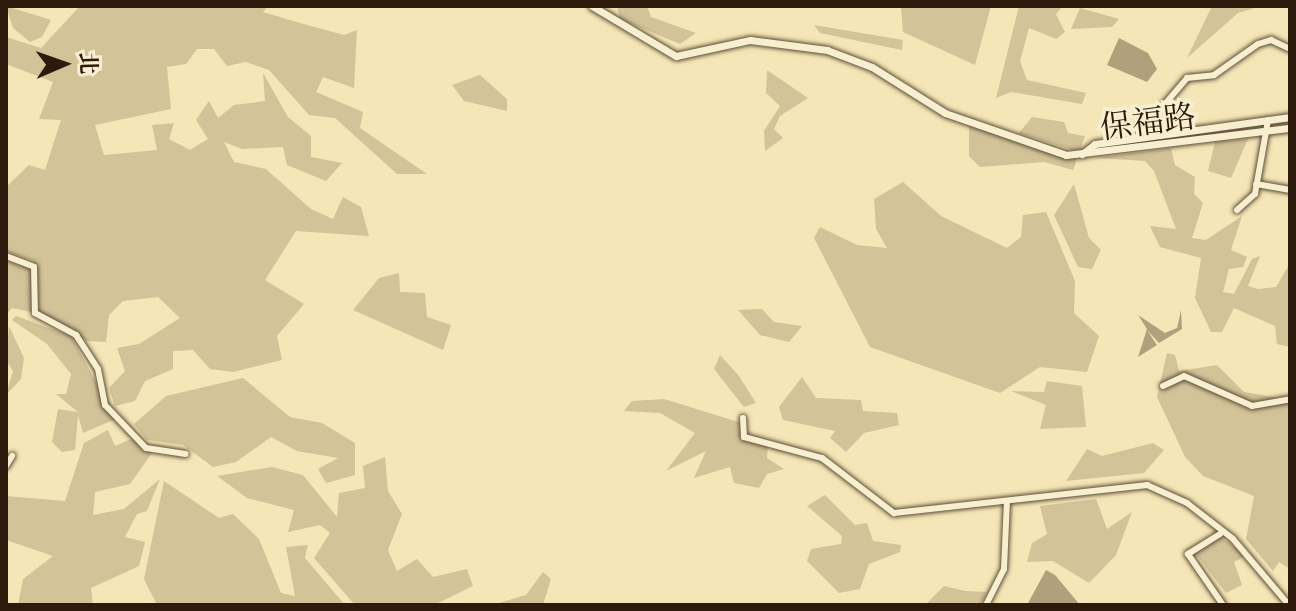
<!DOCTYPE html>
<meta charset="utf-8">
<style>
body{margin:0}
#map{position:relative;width:1296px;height:611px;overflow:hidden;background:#f4e6b6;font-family:"IM FELL Great Primer","Noto Serif TC",serif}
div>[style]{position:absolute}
.green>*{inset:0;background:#d2c399}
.water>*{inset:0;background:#b0a17d}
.roads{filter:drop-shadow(0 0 2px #5f4d37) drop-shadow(0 0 2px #5f4d37)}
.minor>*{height:6px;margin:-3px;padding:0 3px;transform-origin:3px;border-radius:3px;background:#f8efd0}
.tertiary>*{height:7px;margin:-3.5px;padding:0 3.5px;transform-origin:3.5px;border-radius:3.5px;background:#f8efd0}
span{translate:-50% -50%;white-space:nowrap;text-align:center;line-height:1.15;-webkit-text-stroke:7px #f8efd0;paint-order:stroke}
.street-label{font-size:32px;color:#2d1a0d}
.frame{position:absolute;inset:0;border:8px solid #2d1a0d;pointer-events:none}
.north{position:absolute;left:24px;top:24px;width:80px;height:80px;-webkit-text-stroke:6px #f8efd0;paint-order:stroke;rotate:88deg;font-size:22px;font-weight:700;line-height:32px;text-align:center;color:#2d1a0d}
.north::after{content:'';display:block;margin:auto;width:28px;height:36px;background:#2d1a0d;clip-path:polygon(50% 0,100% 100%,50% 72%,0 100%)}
</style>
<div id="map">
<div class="green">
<i style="clip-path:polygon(6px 6px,51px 20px,42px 37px,30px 42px,13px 28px)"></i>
<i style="clip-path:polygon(80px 6px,268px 6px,263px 12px,300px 23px,344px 35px,357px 30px,354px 88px,323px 77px,316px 92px,363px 112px,360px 128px,427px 174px,397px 174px,335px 118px,309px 115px,269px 70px,246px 62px,227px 66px,214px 49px,197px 49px,186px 64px,167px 67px,171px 109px,95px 125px,104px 155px,157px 150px,152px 125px,174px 123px,169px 139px,190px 150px,208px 139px,196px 120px,209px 101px,218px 118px,234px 105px,265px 101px,263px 73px,288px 117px,311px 136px,311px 157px,342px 163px,326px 181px,287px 165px,283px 147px,242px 149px,224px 142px,234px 162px,266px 169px,311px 209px,333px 219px,343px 197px,361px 207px,369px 236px,296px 231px,265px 280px,304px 304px,277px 336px,282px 360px,233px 372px,210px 369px,193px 350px,173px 351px,173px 369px,145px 381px,135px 401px,115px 406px,109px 388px,125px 371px,117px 348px,139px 344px,180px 318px,158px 297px,123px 301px,109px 315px,106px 342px,87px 341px,39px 313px,34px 261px,6px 251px,6px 187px,29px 165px,45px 170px,61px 120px,39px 119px,53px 82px,6px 64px,6px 37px,41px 48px)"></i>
<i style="clip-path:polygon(617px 6px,647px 6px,651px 17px,696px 33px,680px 44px,620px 19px)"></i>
<i style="clip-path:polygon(901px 6px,991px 6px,975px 65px,903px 32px)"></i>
<i style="clip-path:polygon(1019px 6px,1063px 6px,1056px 14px,1065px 32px,1056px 39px,1029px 28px,1020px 61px,1027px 80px,1086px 93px,1082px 104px,1011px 92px,996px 98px)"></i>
<i style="clip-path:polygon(1212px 6px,1261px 6px,1238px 13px,1187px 58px)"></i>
<i style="clip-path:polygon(1080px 8px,1119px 19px,1112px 27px,1071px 29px)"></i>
<i style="clip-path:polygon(814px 25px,903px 40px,902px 50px,820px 33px)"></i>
<i style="clip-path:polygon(767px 70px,808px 98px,780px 116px,774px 129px,783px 138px,765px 151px,764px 131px,780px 106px,766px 93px)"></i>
<i style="clip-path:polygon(480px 75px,507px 99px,507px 111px,464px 101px,452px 85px)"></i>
<i style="clip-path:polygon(1032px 117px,1064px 122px,1068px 133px,1085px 136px,1079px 152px,1019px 133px)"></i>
<i style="clip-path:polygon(969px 125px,1077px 159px,1073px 170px,1044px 162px,980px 167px,969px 156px)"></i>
<i style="clip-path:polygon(1248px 139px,1231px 178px,1208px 171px,1215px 142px)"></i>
<i style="clip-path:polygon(1171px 148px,1175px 165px,1195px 177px,1194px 194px,1203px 203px,1192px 238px,1206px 240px,1242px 216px,1231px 250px,1247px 257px,1243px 267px,1229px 269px,1223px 292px,1234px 294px,1252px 259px,1260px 256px,1248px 286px,1258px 289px,1276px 287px,1290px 263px,1290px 347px,1277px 344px,1275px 326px,1234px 308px,1222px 332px,1211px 332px,1195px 298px,1201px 258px,1160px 247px,1150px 226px,1176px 229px,1154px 171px,1145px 161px,1097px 158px)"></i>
<i style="clip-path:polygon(903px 182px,941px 216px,1007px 248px,1021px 237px,1023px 215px,1046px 212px,1075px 281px,1074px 313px,1099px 336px,1087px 372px,1040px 367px,1000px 393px,870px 347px,814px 238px,820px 227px,857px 245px,887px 248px,876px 229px,874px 199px)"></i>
<i style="clip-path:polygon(1074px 184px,1089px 238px,1101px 250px,1092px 269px,1078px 267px,1054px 215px)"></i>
<i style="clip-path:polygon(6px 261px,31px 269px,31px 312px,12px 308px,6px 315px)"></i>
<i style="clip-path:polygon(399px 273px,400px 292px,425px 293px,427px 317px,451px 325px,443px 350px,353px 310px,379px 278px)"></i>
<i style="clip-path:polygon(762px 309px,774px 322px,802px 326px,789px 342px,760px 335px,738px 310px)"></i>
<i style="clip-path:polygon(16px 316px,71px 336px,116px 419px,83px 433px,78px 415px,75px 450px,62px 452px,52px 442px,58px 409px,78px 412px,56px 394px,66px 394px,71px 374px,47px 344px,12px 320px)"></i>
<i style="clip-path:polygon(9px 326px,24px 358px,21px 379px,6px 395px,13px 371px,6px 360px)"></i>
<i style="clip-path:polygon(1167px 353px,1175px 355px,1179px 371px,1217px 365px,1244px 392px,1290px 400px,1290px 569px,1279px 562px,1273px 571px,1246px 539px,1254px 496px,1203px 476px,1185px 457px,1157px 397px)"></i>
<i style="clip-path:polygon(720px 355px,739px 376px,756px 403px,744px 407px,714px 369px)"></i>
<i style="clip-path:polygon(802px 377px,816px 398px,861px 400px,863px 411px,897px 413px,899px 425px,864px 433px,846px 452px,830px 438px,835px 431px,783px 420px,779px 407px)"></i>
<i style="clip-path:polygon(243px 378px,290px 417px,322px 423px,355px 443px,355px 475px,326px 483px,318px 469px,338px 458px,297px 451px,271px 437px,236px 462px,213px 467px,183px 445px,147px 440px,134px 424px,166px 396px)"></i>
<i style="clip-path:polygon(1047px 381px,1082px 386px,1086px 427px,1040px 429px,1046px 405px,1011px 391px,1044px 392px)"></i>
<i style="clip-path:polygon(664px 399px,745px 424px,741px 433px,768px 443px,767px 458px,784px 469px,767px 474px,759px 488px,734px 483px,730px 467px,694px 478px,706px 451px,666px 471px,695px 433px,660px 413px,624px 411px,632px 401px)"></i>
<i style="clip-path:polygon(108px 430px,115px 446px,134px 438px,152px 453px,130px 484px,95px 492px,93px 515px,124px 509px,160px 479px,147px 511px,137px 514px,125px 537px,145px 542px,139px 566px,91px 588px,93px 605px,18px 605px,23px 579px,53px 556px,6px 540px,6px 496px,65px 501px,84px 443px)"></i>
<i style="clip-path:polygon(1153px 443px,1164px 450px,1144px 473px,1066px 481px,1087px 449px,1102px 456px)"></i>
<i style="clip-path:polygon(385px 457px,388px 491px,402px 514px,388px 550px,397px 571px,417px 559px,433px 577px,467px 569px,473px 586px,434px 605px,355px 605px,314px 558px,330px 533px,320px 525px,288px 532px,294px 510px,247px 498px,217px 476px,272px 467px,303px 475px,337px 517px,339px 493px,365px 488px,363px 466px)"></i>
<i style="clip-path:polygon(164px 481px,219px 518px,233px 514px,259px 539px,281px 593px,295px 596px,286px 547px,308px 545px,305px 558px,345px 605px,157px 605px,144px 579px)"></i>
<i style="clip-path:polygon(825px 495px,855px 525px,867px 523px,873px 541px,901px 545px,900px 552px,869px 564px,860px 589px,839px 593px,807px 561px,811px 549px,841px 544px,842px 536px,807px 506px)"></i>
<i style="clip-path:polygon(1096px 499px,1107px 529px,1132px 512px,1116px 555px,1089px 583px,1053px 561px,1027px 562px,1032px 543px,1047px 534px,1040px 506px)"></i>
<i style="clip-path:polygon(1220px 537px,1247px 555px,1234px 562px,1242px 585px,1226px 593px,1192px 549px)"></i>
<i style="clip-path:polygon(543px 572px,551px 579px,543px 605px,492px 605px,526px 595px)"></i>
<i style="clip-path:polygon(944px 586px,965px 591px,987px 592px,980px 605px,925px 605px)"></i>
</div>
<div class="water">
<i style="clip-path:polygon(1119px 38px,1148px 53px,1157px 69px,1147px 82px,1107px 65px)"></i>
<i style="clip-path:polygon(1181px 310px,1182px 329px,1159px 343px,1147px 330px,1157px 345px,1138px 357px,1147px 329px,1138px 315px,1165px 333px,1177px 328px)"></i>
<i style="clip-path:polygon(1046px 570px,1055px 575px,1080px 605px,1027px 605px)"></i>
</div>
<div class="roads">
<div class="minor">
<i style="left:1136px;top:138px;width:79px;rotate:-49.6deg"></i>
<i style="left:1187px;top:78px;width:27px;rotate:-6deg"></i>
<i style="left:1214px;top:75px;width:54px;rotate:-35.2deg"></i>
<i style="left:1258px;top:44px;width:14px;rotate:-17deg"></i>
<i style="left:1271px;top:40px;width:21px;rotate:25deg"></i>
<i style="left:1256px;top:184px;width:35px;rotate:10deg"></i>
<i style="left:1237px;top:210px;width:24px;rotate:-42deg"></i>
<i style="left:1255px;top:194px;width:75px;rotate:-80deg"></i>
<i style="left:6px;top:256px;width:30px;rotate:21deg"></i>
<i style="left:34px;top:267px;width:46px;rotate:88.8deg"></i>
<i style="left:35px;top:313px;width:47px;rotate:28.2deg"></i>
<i style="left:76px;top:335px;width:40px;rotate:57.1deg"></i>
<i style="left:98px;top:369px;width:37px;rotate:79deg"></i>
<i style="left:105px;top:405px;width:59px;rotate:46.4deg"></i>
<i style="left:146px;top:448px;width:40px;rotate:8.5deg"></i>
<i style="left:1163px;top:386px;width:23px;rotate:-25deg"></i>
<i style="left:1184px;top:376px;width:74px;rotate:23.8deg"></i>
<i style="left:1252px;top:406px;width:39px;rotate:-10deg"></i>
<i style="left:743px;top:418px;width:19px;rotate:87deg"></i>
<i style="left:744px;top:437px;width:81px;rotate:15.1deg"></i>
<i style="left:822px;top:458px;width:91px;rotate:37.4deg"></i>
<i style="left:894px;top:513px;width:255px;rotate:-6.3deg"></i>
<i style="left:1147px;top:485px;width:44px;rotate:24.2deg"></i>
<i style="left:1187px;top:503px;width:58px;rotate:38deg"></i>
<i style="left:1233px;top:539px;width:87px;rotate:49.7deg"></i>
<i style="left:6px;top:466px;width:12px;rotate:-59deg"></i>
<i style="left:1220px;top:534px;width:38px;rotate:148deg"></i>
<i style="left:1188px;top:554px;width:62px;rotate:55.5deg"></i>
<i style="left:986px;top:605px;width:40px;rotate:-63.4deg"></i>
<i style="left:1004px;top:569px;width:68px;rotate:-87.5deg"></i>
</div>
<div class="tertiary">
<i style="left:592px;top:6px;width:98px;rotate:30.8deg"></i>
<i style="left:676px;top:56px;width:76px;rotate:-12.2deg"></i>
<i style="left:750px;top:40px;width:78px;rotate:7.4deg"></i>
<i style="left:827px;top:50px;width:48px;rotate:20.7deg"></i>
<i style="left:872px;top:67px;width:86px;rotate:32.2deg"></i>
<i style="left:945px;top:113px;width:128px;rotate:19.1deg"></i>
<i style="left:1066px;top:155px;width:226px;rotate:-6.9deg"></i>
<i style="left:1082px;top:154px;width:16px;rotate:-38deg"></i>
<i style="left:1095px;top:144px;width:197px;rotate:-7.9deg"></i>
</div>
</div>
<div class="street-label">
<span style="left:1148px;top:123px;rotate:-7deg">保福路</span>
</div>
<div class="frame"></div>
<div class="north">北</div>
</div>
